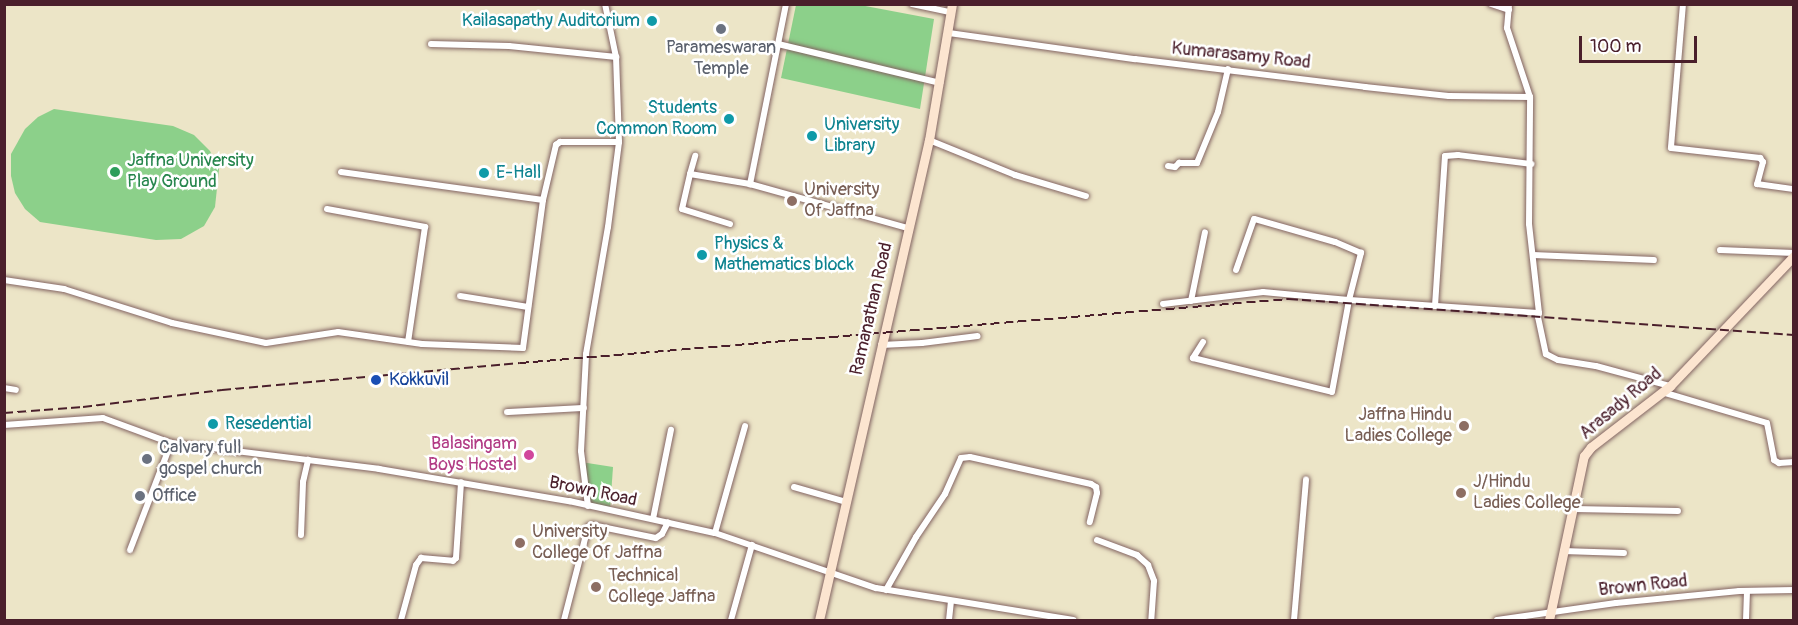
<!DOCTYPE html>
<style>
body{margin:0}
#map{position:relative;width:1798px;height:625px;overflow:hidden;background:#ece5c7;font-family:Pangolin,sans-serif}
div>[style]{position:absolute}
.green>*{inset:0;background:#8cd08a}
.roads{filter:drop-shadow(0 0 2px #836462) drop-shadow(0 0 2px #836462)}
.street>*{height:6px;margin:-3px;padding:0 3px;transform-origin:3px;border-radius:3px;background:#fff}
.secondary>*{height:9px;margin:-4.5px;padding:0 4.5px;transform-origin:4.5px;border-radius:4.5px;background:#fce5d0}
.rail>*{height:2px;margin-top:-1px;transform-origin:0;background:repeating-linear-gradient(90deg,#4a1f2b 0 9px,transparent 0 13.5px)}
.dots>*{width:16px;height:16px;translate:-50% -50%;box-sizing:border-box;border:3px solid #fff;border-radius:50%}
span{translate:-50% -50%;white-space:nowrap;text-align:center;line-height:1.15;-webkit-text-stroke:5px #fff;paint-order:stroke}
.culture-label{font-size:18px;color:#0d838f}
.right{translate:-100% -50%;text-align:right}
.left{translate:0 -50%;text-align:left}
.worship-label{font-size:18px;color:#5b616d}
.street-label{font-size:18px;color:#4a1f2b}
.leisure-label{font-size:18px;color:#27864d}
.education-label{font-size:18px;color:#785e54}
.transit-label{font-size:18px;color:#164399}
.hotel-label{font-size:18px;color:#b23c85}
.frame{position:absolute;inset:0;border:6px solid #4a1f2b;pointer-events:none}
.scale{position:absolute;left:1579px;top:36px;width:118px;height:27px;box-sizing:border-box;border:3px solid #4a1f2b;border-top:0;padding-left:8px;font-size:18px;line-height:21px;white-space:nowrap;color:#4a1f2b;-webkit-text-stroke:4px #fff;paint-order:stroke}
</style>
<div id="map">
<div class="green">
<i style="clip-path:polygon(796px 5px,860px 5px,934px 19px,920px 109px,781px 78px)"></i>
<i style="clip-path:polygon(54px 109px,173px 126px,194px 135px,210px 151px,219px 169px,215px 207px,204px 226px,181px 239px,156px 240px,40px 222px,25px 209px,15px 193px,11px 176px,11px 154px,25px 129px,38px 117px)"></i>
<i style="clip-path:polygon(581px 462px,613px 467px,610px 510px,588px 506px)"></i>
</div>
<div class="roads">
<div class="street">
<i style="left:786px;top:4px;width:184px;rotate:101.3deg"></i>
<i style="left:750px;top:184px;width:164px;rotate:15.6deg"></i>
<i style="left:912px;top:4px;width:40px;rotate:12deg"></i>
<i style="left:1491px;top:4px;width:19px;rotate:18deg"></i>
<i style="left:1683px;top:4px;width:144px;rotate:94.8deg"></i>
<i style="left:1671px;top:148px;width:90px;rotate:6.4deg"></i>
<i style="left:1760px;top:158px;width:5px;rotate:53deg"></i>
<i style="left:1763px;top:162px;width:23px;rotate:105deg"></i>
<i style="left:1757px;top:184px;width:37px;rotate:8deg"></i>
<i style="left:949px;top:33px;width:188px;rotate:8deg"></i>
<i style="left:1135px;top:59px;width:232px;rotate:6.9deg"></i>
<i style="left:1365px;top:87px;width:84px;rotate:6.1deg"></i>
<i style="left:1449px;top:96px;width:81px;rotate:0.7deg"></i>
<i style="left:431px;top:44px;width:78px;rotate:1.5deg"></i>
<i style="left:509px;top:46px;width:108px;rotate:5.9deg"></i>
<i style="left:778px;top:44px;width:167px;rotate:13.5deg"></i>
<i style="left:929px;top:140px;width:93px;rotate:22.1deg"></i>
<i style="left:1015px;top:175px;width:74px;rotate:16.5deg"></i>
<i style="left:1168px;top:166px;width:7px;rotate:8deg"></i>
<i style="left:1175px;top:167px;width:6px;rotate:-45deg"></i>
<i style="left:1179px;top:163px;width:18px"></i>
<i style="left:1197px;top:163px;width:55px;rotate:-67.6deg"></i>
<i style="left:1218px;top:112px;width:44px;rotate:-76.9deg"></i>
<i style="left:341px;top:172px;width:204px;rotate:7.9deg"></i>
<i style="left:690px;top:174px;width:19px;rotate:-74deg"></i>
<i style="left:327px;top:209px;width:100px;rotate:10.4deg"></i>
<i style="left:425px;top:227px;width:116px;rotate:98.4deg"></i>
<i style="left:730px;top:224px;width:50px;rotate:-162.6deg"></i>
<i style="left:682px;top:209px;width:36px;rotate:-77deg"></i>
<i style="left:690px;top:174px;width:61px;rotate:9.5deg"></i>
<i style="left:1720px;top:250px;width:74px;rotate:2.3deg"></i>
<i style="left:1533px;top:255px;width:121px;rotate:2.4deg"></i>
<i style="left:4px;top:280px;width:61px;rotate:8.5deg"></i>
<i style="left:64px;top:289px;width:113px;rotate:17.5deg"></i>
<i style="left:172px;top:323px;width:96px;rotate:12deg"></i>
<i style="left:266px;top:343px;width:73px;rotate:-8.7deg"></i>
<i style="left:338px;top:332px;width:85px;rotate:8.1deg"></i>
<i style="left:422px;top:344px;width:101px;rotate:2.3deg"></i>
<i style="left:523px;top:348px;width:149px;rotate:-82.3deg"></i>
<i style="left:543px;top:200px;width:57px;rotate:-76.7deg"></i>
<i style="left:556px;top:145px;width:5px;rotate:-37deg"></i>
<i style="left:560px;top:142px;width:59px"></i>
<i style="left:619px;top:142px;width:85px;rotate:-92deg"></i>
<i style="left:616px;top:57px;width:54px;rotate:-101.7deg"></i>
<i style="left:460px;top:296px;width:69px;rotate:9.2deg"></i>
<i style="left:1191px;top:301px;width:70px;rotate:-78.5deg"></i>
<i style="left:1163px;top:304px;width:101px;rotate:-6.8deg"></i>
<i style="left:1263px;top:292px;width:86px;rotate:5.3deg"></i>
<i style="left:1349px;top:300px;width:49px;rotate:-75.7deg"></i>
<i style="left:1361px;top:253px;width:28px;rotate:-157deg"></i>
<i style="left:1335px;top:242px;width:84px;rotate:-164.1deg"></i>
<i style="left:1254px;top:219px;width:54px;rotate:109.4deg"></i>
<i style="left:1435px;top:306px;width:150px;rotate:-86.2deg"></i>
<i style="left:1445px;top:156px;width:13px;rotate:-4deg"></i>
<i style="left:1458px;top:155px;width:74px;rotate:7deg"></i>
<i style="left:1539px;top:313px;width:4px;rotate:104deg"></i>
<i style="left:1538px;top:317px;width:38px;rotate:78deg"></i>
<i style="left:1546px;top:354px;width:13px;rotate:27deg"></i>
<i style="left:1558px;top:360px;width:38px;rotate:9deg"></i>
<i style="left:1596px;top:366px;width:77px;rotate:15.1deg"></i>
<i style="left:1203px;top:342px;width:19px;rotate:122deg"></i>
<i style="left:1193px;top:358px;width:143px;rotate:13.7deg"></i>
<i style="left:1332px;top:392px;width:94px;rotate:-79.5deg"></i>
<i style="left:1349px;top:300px;width:190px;rotate:3.9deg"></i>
<i style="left:1539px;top:313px;width:90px;rotate:-96.4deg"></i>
<i style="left:1529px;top:224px;width:127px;rotate:-89.5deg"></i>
<i style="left:1530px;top:97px;width:73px;rotate:-108.4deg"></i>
<i style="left:1507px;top:28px;width:24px;rotate:-85deg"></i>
<i style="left:881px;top:345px;width:41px;rotate:-2.8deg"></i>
<i style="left:922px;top:343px;width:56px;rotate:-7.1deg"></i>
<i style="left:4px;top:388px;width:12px;rotate:9deg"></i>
<i style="left:1662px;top:392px;width:109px;rotate:16.4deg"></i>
<i style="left:1767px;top:423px;width:38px;rotate:79deg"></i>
<i style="left:1774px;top:460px;width:6px;rotate:31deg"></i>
<i style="left:1779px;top:463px;width:15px;rotate:-4deg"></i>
<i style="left:507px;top:412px;width:77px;rotate:-3deg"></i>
<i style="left:4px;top:425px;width:99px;rotate:-4deg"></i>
<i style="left:103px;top:418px;width:72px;rotate:20.2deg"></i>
<i style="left:171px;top:443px;width:210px;rotate:7.1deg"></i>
<i style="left:379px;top:469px;width:193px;rotate:9.6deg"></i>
<i style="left:569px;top:501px;width:149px;rotate:12.4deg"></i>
<i style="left:715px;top:533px;width:170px;rotate:18.9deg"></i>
<i style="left:876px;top:588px;width:200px;rotate:9.2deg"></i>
<i style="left:794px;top:487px;width:54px;rotate:16.1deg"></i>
<i style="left:588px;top:506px;width:55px;rotate:-97.3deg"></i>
<i style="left:581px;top:451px;width:97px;rotate:-87deg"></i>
<i style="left:586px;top:354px;width:129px;rotate:-80.2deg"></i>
<i style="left:608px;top:227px;width:86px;rotate:-82.6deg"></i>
<i style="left:1574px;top:509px;width:104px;rotate:1.1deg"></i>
<i style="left:653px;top:519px;width:91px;rotate:-78.6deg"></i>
<i style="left:715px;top:533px;width:111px;rotate:-74.3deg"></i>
<i style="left:301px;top:535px;width:53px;rotate:-87.8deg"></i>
<i style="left:303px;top:482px;width:23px;rotate:-77deg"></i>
<i style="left:1097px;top:540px;width:43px;rotate:20.6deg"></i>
<i style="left:1137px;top:555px;width:15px;rotate:42deg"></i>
<i style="left:1148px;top:565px;width:17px;rotate:69deg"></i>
<i style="left:1154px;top:581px;width:39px;rotate:94deg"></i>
<i style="left:130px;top:550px;width:115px;rotate:-69deg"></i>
<i style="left:1563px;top:551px;width:61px;rotate:1.9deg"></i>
<i style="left:886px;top:590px;width:61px;rotate:-60.5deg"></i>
<i style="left:916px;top:537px;width:52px;rotate:-56deg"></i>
<i style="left:945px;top:494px;width:39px;rotate:-66deg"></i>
<i style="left:961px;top:458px;width:9px;rotate:-6deg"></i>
<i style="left:970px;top:457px;width:124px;rotate:12.6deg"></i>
<i style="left:1091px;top:484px;width:6px;rotate:31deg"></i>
<i style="left:1096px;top:487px;width:6px;rotate:81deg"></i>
<i style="left:1097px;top:493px;width:30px;rotate:104deg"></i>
<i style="left:401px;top:620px;width:57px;rotate:-74.7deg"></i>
<i style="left:416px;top:565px;width:9px;rotate:-54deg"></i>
<i style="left:421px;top:558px;width:32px;rotate:5deg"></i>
<i style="left:453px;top:561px;width:4px;rotate:-45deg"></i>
<i style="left:456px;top:558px;width:76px;rotate:-86.2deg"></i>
<i style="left:564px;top:620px;width:96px;rotate:-75.5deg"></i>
<i style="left:588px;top:527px;width:4px;rotate:-27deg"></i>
<i style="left:592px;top:525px;width:65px;rotate:11.5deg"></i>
<i style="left:656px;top:538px;width:7px;rotate:-34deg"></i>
<i style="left:662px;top:534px;width:13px;rotate:-63deg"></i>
<i style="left:731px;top:620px;width:78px;rotate:-74.4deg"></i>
<i style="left:949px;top:620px;width:19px;rotate:-84deg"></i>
<i style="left:1294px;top:620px;width:141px;rotate:-85.1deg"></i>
<i style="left:1497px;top:620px;width:120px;rotate:-8.1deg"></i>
<i style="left:1616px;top:603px;width:124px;rotate:-5.6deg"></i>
<i style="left:1739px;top:591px;width:55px;rotate:-1deg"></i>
<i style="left:1746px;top:620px;width:29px;rotate:-88deg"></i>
</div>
<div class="secondary">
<i style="left:819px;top:620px;width:492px;rotate:-77.1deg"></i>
<i style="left:929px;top:140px;width:138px;rotate:-80.4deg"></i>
<i style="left:1549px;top:620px;width:168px;rotate:-78deg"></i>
<i style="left:1584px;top:456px;width:11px;rotate:-52deg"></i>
<i style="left:1591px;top:447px;width:100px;rotate:-37.7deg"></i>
<i style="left:1670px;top:386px;width:180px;rotate:-46.4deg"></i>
</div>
</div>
<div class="rail">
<i style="left:4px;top:413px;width:79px;rotate:-4.3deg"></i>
<i style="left:83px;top:407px;width:140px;rotate:-7deg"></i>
<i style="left:222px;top:390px;width:299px;rotate:-5.2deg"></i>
<i style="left:520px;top:363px;width:772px;rotate:-4.76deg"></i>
<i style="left:1289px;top:299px;width:506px;rotate:4.08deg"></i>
</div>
<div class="dots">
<i style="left:652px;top:21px;background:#0f9aa8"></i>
<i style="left:721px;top:29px;background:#6b7280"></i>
<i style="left:729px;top:119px;background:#0f9aa8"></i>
<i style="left:812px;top:136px;background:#0f9aa8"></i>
<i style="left:115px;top:172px;background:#2e9e5b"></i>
<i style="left:484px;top:173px;background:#0f9aa8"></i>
<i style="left:792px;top:201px;background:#8d6e63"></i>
<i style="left:702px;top:255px;background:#0f9aa8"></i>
<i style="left:376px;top:380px;background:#1a4fb4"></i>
<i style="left:213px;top:424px;background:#0f9aa8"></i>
<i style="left:1464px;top:426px;background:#8d6e63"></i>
<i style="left:529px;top:455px;background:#d1479c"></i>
<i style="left:147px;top:459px;background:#6b7280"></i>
<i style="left:1461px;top:493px;background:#8d6e63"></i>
<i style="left:140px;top:496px;background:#6b7280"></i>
<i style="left:520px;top:543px;background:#8d6e63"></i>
<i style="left:596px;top:587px;background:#8d6e63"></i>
</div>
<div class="culture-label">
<span class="right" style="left:640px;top:21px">Kailasapathy Auditorium</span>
<span class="right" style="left:717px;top:119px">Students<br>Common Room</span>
<span class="left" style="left:824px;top:136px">University<br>Library</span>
<span class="left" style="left:496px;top:173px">E-Hall</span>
<span class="left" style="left:714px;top:255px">Physics &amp;<br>Mathematics block</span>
<span class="left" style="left:225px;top:424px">Resedential</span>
</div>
<div class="worship-label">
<span style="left:721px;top:59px">Parameswaran<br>Temple</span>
<span class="left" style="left:159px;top:459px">Calvary full<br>gospel church</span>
<span class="left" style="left:152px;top:496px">Office</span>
</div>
<div class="street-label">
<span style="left:1241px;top:56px;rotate:6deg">Kumarasamy Road</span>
<span style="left:872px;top:309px;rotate:-77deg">Ramanathan Road</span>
<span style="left:1621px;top:404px;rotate:-40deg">Arasady Road</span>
<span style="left:593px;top:492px;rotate:12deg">Brown Road</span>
<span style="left:1643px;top:586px;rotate:-6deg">Brown Road</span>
</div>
<div class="leisure-label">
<span class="left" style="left:127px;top:172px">Jaffna University<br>Play Ground</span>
</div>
<div class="education-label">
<span class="left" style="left:804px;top:201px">University<br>Of Jaffna</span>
<span class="right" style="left:1452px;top:426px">Jaffna Hindu<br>Ladies College</span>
<span class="left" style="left:1473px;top:493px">J/Hindu<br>Ladies College</span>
<span class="left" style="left:532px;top:543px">University<br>College Of Jaffna</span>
<span class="left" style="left:608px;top:587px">Technical<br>College Jaffna</span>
</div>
<div class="transit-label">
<span class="left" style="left:389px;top:380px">Kokkuvil</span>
</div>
<div class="hotel-label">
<span class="right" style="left:517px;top:455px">Balasingam<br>Boys Hostel</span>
</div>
<div class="frame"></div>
<div class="scale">100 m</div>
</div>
